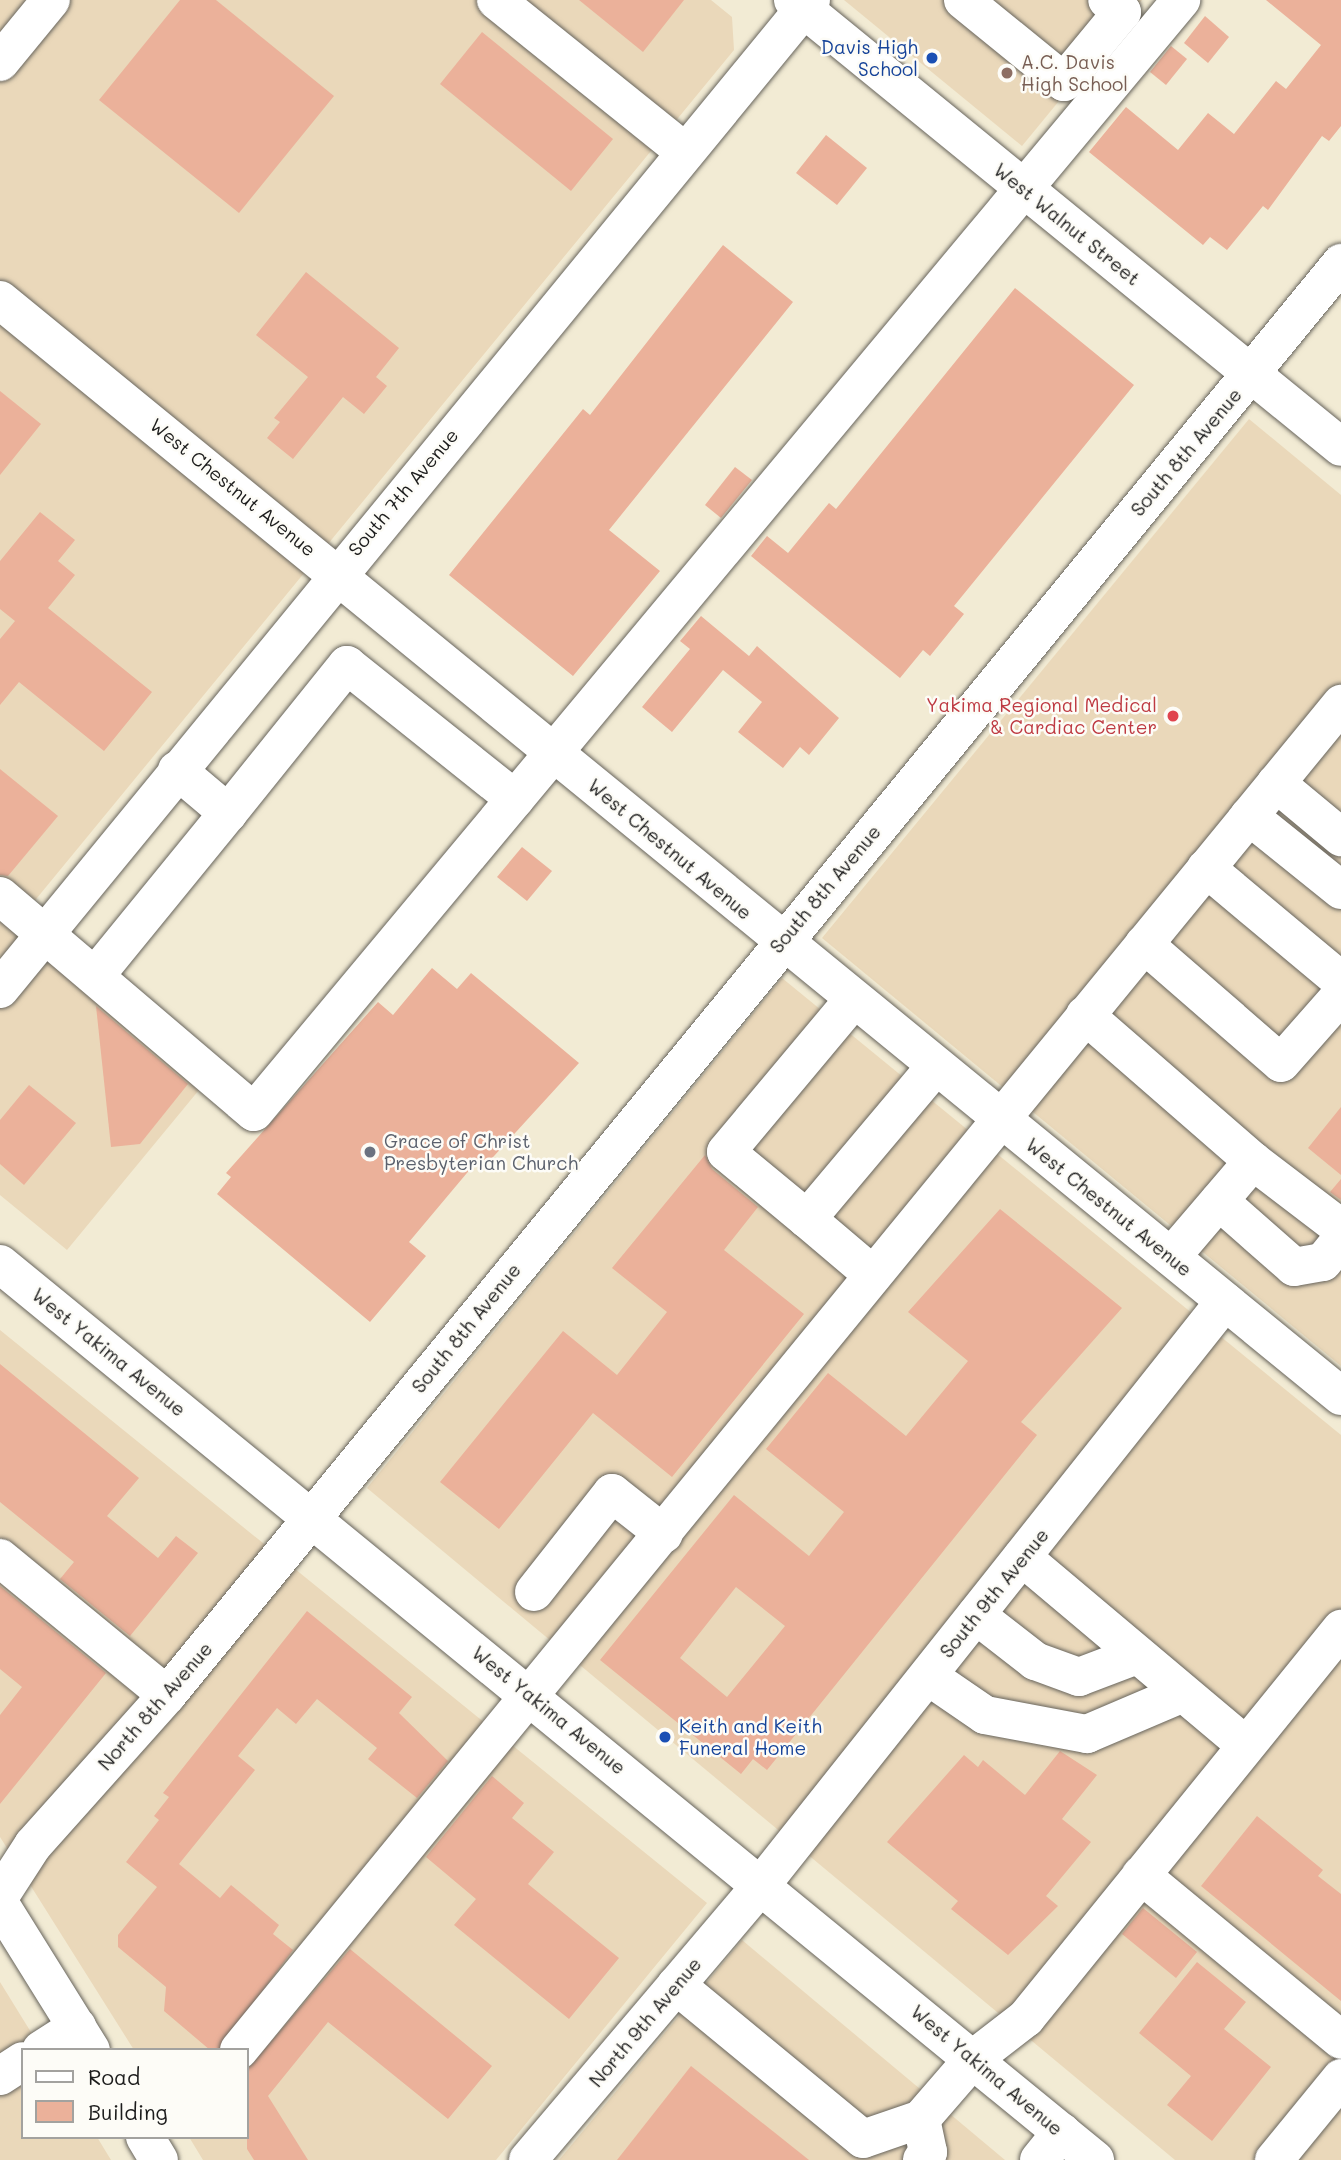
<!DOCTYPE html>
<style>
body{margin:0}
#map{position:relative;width:1341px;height:2160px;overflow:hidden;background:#f2ebd4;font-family:Mali,sans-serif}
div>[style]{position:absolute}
.built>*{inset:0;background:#ead8ba}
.building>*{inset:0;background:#ebb19a}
.roads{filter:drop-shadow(0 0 2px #67645c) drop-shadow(0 0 2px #67645c)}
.minor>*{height:38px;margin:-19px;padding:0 19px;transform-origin:19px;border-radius:19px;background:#fff}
.major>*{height:38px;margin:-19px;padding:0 19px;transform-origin:19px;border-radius:19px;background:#fff}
.dots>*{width:19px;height:19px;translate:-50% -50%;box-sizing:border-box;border:4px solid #fdfcf7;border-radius:50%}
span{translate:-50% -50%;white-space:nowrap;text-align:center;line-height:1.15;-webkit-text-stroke:5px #fdfcf7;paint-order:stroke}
.transit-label{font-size:19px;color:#164399}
.right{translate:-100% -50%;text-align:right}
.left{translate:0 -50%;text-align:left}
.education-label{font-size:19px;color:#785e54}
.street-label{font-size:19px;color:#1c1c1c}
.health-label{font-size:19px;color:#be3a42}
.worship-label{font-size:19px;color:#5b616d}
.legend{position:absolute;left:21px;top:2048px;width:228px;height:91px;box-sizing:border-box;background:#fdfcf7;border:2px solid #a3a29f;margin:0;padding:9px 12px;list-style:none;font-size:21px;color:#1c1c1c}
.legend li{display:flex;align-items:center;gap:14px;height:35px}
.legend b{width:35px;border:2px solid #a3a29f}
</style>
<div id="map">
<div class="built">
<i style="clip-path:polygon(0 0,711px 0,732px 17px,734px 50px,23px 915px,213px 1073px,67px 1250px,0 1195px)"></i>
<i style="clip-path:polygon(844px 0,1142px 0,1022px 146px)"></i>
<i style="clip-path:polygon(1249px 419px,1341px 495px,1341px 1366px,822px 938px)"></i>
<i style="clip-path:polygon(782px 978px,1341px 1435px,1341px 2160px,1175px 2160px,367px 1488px)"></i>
<i style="clip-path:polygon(0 1330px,707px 1903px,496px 2160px,203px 2160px,189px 2137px,247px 2137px,247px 2050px,134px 2050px,0 1837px)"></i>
<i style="clip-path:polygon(742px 1940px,1005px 2160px,559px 2160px)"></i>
<i style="clip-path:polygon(0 1982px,42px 2050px,23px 2050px,23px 2137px,97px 2137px,111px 2160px,0 2160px)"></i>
</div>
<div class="building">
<i style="clip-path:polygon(180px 0,216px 0,334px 96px,239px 213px,99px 100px)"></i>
<i style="clip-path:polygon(579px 0,684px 0,643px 52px)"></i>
<i style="clip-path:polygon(1266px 0,1341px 0,1341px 126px,1329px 141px,1322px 136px,1268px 210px,1263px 206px,1227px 250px,1210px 237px,1203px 245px,1089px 152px,1126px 107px,1178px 150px,1208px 113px,1234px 134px,1276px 81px,1286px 89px,1321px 45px)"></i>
<i style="clip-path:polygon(1205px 16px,1229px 37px,1208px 63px,1184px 43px)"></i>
<i style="clip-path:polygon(482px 32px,613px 139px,571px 191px,440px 84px)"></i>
<i style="clip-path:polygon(1171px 46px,1187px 59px,1166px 85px,1150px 72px)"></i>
<i style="clip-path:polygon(826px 135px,867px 168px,837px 205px,796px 173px)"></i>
<i style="clip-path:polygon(723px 245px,793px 302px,609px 530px,660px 571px,573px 676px,449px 575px,583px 409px,590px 415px)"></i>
<i style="clip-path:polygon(306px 272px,399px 348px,376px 377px,387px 386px,364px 414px,343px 397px,293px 459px,267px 438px,280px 422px,274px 418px,308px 377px,256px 335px)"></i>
<i style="clip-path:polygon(1015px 288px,1134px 385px,954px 606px,964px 614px,930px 656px,923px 650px,900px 678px,751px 556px,767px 536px,788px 553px,829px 503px,836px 509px)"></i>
<i style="clip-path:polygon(0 391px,41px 424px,0 475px)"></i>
<i style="clip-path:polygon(735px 467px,752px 480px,721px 518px,705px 505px)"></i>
<i style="clip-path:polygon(40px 512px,75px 540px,58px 561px,75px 575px,48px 608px,152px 692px,104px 751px,19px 682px,0 705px,0 639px,15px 621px,0 609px,0 561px)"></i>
<i style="clip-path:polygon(701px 616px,749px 656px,757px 646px,839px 718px,809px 755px,800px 747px,783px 768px,738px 732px,762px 702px,723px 670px,672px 732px,642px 707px,690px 649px,680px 641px)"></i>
<i style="clip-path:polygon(0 769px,58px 816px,8px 876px,0 875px)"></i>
<i style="clip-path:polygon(522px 847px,552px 871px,527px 901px,497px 877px)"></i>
<i style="clip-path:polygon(432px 968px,457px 989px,471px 973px,579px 1063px,484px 1167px,477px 1161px,409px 1242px,426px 1256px,370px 1322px,217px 1194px,231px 1177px,226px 1173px,378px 1002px,393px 1015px)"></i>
<i style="clip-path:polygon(96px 1006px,188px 1084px,140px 1144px,111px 1147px)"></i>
<i style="clip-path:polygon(29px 1085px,76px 1123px,24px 1185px,0 1164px,0 1120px)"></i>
<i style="clip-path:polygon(1341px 1107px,1341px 1175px,1308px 1148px)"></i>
<i style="clip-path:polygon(705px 1155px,712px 1169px,758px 1207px,724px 1250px,804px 1314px,672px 1477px,593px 1413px,499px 1529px,440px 1482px,563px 1331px,617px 1375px,667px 1312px,612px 1268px)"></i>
<i style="clip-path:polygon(1341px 1179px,1341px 1200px,1330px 1192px)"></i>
<i style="clip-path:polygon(evenodd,1000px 1209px,1122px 1308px,1021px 1422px,1037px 1435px,767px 1770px,753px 1759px,741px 1774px,600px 1660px,734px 1495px,809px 1556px,844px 1512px,766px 1449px,828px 1373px,906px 1436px,968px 1361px,908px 1312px,1000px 1209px,736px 1587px,785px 1626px,727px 1697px,680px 1658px,736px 1587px)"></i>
<i style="clip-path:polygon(0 1364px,139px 1478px,107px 1516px,158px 1558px,176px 1536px,198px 1553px,130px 1636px,60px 1579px,74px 1562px,0 1502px)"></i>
<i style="clip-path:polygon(0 1586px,106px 1673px,0 1804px,0 1715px,22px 1687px,0 1669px)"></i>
<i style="clip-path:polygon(307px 1611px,412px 1697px,399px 1713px,448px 1761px,417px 1798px,368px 1759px,377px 1748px,317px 1699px,296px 1724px,277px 1708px,238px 1756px,255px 1770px,179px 1864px,220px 1898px,231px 1885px,279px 1925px,273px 1934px,293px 1950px,218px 2050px,210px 2050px,164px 2011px,166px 1987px,118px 1947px,118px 1935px,157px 1887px,126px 1862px,159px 1820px,154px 1816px,169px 1797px,163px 1793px)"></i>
<i style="clip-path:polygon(1060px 1751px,1097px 1775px,1062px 1819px,1091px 1842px,1046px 1896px,1058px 1906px,1008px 1955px,951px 1909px,958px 1901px,887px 1842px,964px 1755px,978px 1767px,983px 1760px,1025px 1795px)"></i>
<i style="clip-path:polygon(492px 1776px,524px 1803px,512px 1818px,554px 1852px,528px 1884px,619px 1958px,569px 2019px,454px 1925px,476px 1899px,426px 1857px)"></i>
<i style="clip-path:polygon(1257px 1816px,1323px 1870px,1318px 1876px,1341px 1894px,1341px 2001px,1201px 1886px)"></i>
<i style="clip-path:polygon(1143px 1908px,1197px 1952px,1176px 1978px,1122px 1934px)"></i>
<i style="clip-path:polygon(350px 1949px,492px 2066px,448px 2119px,328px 2022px,268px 2096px,308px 2160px,254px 2160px,247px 2149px,247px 2070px)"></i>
<i style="clip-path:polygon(1197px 1962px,1246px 2002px,1224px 2029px,1271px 2067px,1212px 2141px,1167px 2105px,1191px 2076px,1139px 2033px)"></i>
<i style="clip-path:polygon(691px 2066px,809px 2160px,617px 2160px)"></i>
</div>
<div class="roads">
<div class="minor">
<i style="left:496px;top:0;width:243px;rotate:38.8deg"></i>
<i style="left:793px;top:0;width:707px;rotate:39.2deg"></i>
<i style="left:963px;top:0;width:130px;rotate:39.1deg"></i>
<i style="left:1064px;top:82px;width:91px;rotate:-50.4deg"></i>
<i style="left:1122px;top:12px;width:19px;rotate:-141deg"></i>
<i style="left:0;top:62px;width:80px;rotate:-50.6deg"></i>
<i style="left:0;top:300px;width:1732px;rotate:39.26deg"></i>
<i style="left:177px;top:770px;width:67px;rotate:40.1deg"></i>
<i style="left:228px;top:813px;width:190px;rotate:-51.2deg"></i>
<i style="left:347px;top:665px;width:215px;rotate:38.6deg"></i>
<i style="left:1276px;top:783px;width:85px;rotate:39.7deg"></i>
<i style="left:1249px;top:816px;width:118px;rotate:38.8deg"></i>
<i style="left:1206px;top:868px;width:176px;rotate:39.9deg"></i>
<i style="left:0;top:896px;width:333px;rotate:40.4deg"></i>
<i style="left:254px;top:1112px;width:1448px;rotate:-50.18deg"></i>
<i style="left:1144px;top:944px;width:181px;rotate:41deg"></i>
<i style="left:1281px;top:1063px;width:91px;rotate:-48.6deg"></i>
<i style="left:95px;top:976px;width:210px;rotate:-50.8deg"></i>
<i style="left:0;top:989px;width:1279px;rotate:-50.65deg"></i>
<i style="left:1085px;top:1015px;width:223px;rotate:41deg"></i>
<i style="left:1253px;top:1161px;width:126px;rotate:130.5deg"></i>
<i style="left:1253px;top:1161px;width:111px;rotate:37.3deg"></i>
<i style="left:1219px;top:1201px;width:100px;rotate:41.3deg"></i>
<i style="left:1294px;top:1267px;width:29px;rotate:-10deg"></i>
<i style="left:1323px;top:1262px;width:28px;rotate:-51deg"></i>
<i style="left:807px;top:1219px;width:105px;rotate:-140.4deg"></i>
<i style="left:726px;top:1152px;width:198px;rotate:-50.1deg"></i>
<i style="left:873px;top:1275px;width:87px;rotate:-139.7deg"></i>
<i style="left:807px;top:1219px;width:199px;rotate:-49.9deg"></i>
<i style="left:1022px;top:1557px;width:292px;rotate:40.1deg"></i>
<i style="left:0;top:1558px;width:216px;rotate:39.4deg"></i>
<i style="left:534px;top:1592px;width:126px;rotate:-51.8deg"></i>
<i style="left:612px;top:1493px;width:66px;rotate:38.3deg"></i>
<i style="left:976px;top:1615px;width:75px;rotate:37.9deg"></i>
<i style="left:1035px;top:1661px;width:47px;rotate:20deg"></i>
<i style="left:1079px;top:1677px;width:62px;rotate:-20.8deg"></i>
<i style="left:928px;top:1676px;width:69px;rotate:34.4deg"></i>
<i style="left:985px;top:1715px;width:104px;rotate:10.6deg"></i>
<i style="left:1087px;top:1734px;width:104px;rotate:-23.1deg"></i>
<i style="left:1141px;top:1875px;width:259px;rotate:39.5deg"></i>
<i style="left:0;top:1896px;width:61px;rotate:-57.1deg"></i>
<i style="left:33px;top:1845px;width:201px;rotate:-48.2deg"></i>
<i style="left:167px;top:1695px;width:1852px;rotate:-50.65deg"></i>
<i style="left:676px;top:1985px;width:242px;rotate:39.5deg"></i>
<i style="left:863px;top:2139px;width:61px;rotate:-19deg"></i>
<i style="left:921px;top:2119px;width:79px;rotate:-49.1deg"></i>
<i style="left:973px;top:2059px;width:67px;rotate:-37.7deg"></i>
<i style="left:1026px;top:2018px;width:501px;rotate:-51deg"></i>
<i style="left:41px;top:2050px;width:43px;rotate:-32.6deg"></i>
<i style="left:239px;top:2050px;width:1740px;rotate:-50.69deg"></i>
<i style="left:0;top:2076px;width:27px;rotate:-33deg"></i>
<i style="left:921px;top:2119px;width:34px;rotate:78deg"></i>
<i style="left:928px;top:2152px;width:10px;rotate:127deg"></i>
<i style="left:528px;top:2160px;width:362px;rotate:-49.7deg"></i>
<i style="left:762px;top:1884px;width:744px;rotate:-51.54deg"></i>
<i style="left:1039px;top:2160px;width:36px;rotate:-51deg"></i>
<i style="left:1274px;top:2160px;width:106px;rotate:-50.7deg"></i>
</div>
<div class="major">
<i style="left:0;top:1264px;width:1415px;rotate:39.29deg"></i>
<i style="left:0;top:1904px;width:172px;rotate:58.1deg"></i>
<i style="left:145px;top:2137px;width:27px;rotate:59deg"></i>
</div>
</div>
<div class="dots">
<i style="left:932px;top:58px;background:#1a4fb4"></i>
<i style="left:1007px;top:73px;background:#8d6e63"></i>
<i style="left:1173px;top:716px;background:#e0444e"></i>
<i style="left:370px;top:1152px;background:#6b7280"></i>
<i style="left:665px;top:1737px;background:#1a4fb4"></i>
</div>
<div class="transit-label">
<span class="right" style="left:918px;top:58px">Davis High<br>School</span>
<span class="left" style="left:679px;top:1737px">Keith and Keith<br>Funeral Home</span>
</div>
<div class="education-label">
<span class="left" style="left:1021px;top:73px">A.C. Davis<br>High School</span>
</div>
<div class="street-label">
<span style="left:1067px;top:224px;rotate:39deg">West Walnut Street</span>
<span style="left:1186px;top:452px;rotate:-50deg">South 8th Avenue</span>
<span style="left:233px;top:487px;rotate:39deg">West Chestnut Avenue</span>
<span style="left:403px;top:492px;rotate:-50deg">South 7th Avenue</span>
<span style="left:670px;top:849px;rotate:40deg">West Chestnut Avenue</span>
<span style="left:825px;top:889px;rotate:-50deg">South 8th Avenue</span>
<span style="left:1109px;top:1207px;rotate:39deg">West Chestnut Avenue</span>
<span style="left:466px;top:1328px;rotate:-51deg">South 8th Avenue</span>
<span style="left:109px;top:1352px;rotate:39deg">West Yakima Avenue</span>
<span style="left:994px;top:1593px;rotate:-51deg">South 9th Avenue</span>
<span style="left:155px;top:1706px;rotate:-49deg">North 8th Avenue</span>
<span style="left:549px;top:1710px;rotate:39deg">West Yakima Avenue</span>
<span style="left:645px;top:2022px;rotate:-50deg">North 9th Avenue</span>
<span style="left:987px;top:2070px;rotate:40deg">West Yakima Avenue</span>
</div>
<div class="health-label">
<span class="right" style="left:1157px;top:716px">Yakima Regional Medical<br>&amp; Cardiac Center</span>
</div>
<div class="worship-label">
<span class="left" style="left:384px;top:1152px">Grace of Christ<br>Presbyterian Church</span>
</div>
<ul class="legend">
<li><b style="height:9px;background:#fff"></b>Road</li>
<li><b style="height:19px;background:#ebb19a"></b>Building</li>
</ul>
</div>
